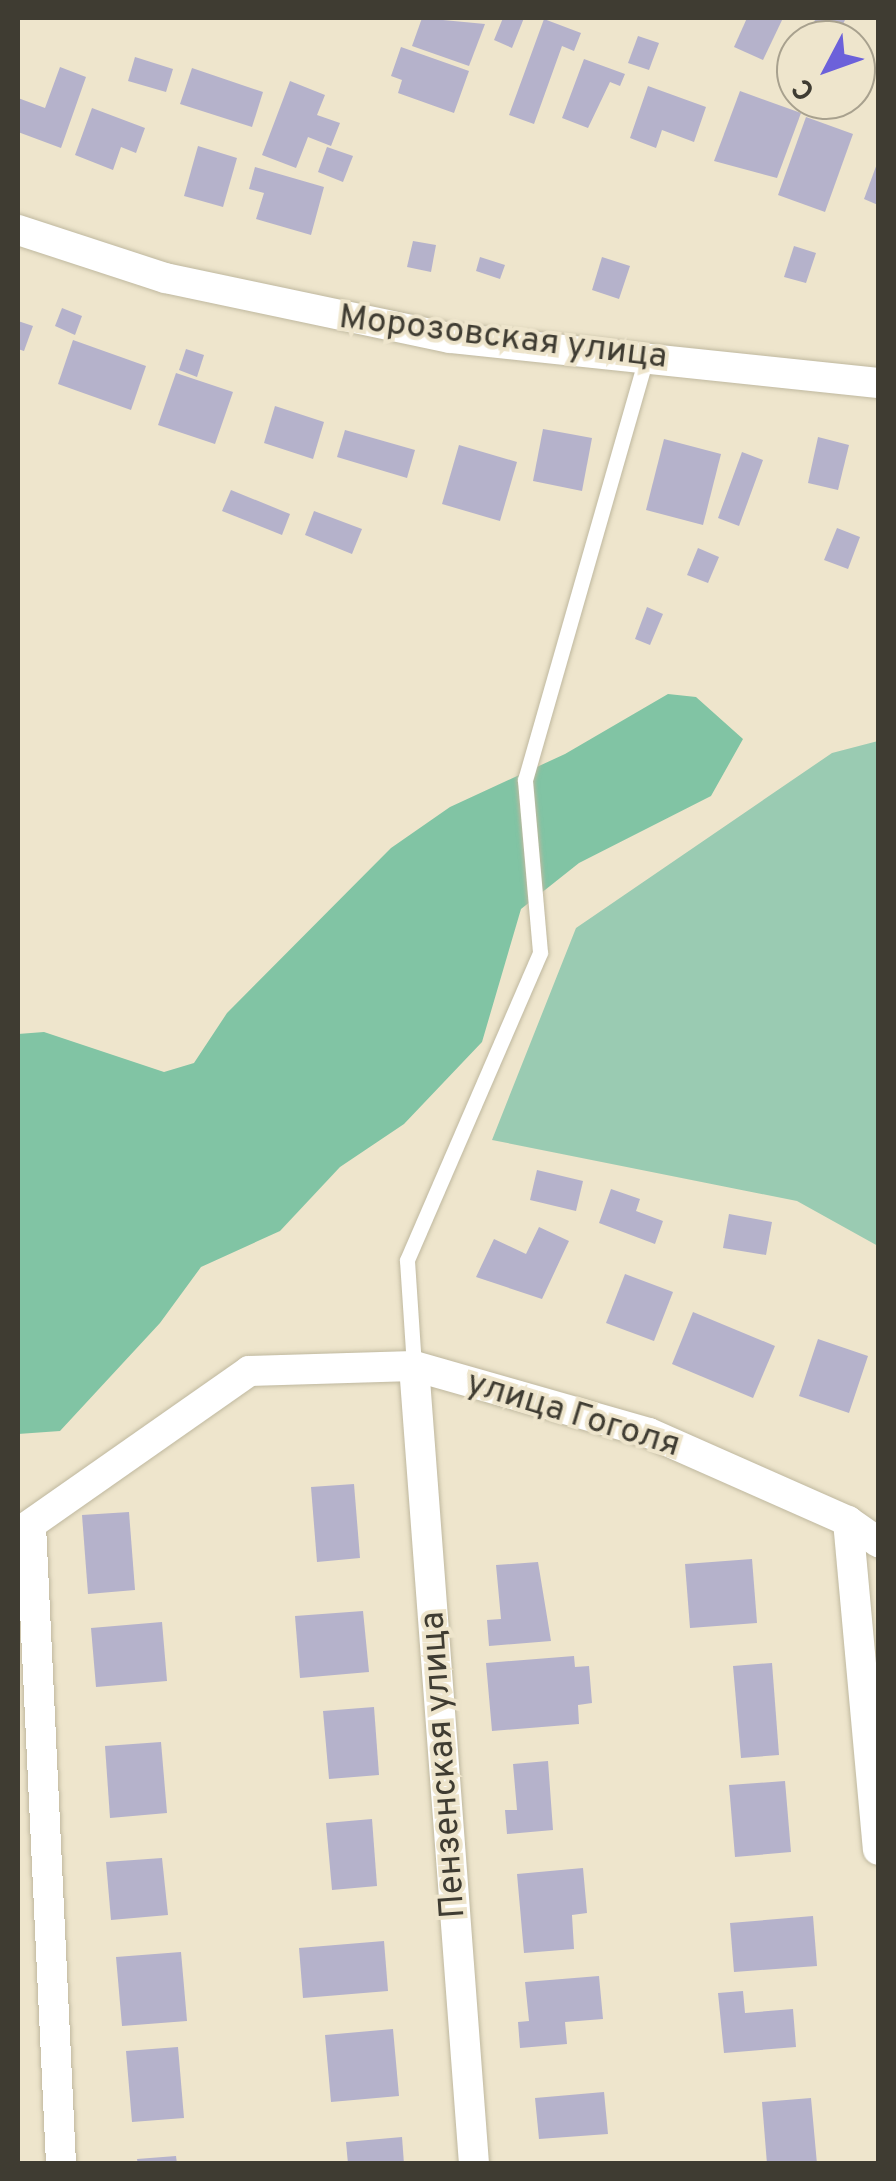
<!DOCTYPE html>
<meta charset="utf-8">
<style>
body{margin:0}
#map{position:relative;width:896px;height:2181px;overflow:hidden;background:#eee5cc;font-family:Overpass,sans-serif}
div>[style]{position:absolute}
.green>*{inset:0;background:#9acbb2}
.forest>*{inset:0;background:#81c4a4}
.building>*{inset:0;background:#b5b2cb}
.roads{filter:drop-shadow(0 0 2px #bfb89f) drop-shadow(0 0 2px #bfb89f)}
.lane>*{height:15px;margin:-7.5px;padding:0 7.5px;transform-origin:7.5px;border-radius:7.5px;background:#fff}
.street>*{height:30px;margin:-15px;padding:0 15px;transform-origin:15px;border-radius:15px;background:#fff}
span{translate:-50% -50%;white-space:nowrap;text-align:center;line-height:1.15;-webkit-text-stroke:8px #eee5cc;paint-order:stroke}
.street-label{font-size:35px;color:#3f3c32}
.frame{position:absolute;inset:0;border:20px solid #3f3c32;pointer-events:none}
.north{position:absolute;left:776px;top:20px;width:100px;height:100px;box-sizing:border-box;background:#eee5cc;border:2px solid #a8a18e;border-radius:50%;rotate:229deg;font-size:28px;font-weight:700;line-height:40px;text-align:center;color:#3f3c32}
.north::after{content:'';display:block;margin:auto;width:35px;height:45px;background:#6c61da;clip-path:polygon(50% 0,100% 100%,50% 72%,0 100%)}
</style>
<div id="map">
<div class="green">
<i style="clip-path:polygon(878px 741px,878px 1246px,797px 1201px,492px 1140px,576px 928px,832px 753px)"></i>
</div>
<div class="forest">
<i style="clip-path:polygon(668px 694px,696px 697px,743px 739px,711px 796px,579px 863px,521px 909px,482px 1042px,404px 1124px,340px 1167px,280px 1231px,201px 1267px,160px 1323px,60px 1431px,18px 1434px,18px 1034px,44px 1032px,164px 1072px,194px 1063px,227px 1013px,391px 848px,450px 807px,565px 754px)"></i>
</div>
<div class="building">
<i style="clip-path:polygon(422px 18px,485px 24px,469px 66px,412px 46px)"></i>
<i style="clip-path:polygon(503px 18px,524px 18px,512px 48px,494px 40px)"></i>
<i style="clip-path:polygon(747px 18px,783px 18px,763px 60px,734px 47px)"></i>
<i style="clip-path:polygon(816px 18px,846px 18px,835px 40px,805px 40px)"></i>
<i style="clip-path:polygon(544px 19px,581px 33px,574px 51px,562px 46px,534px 124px,509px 115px)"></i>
<i style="clip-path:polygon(638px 36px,659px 43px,649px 70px,628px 63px)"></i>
<i style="clip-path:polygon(401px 47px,469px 71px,454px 113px,398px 93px,402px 80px,391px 76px)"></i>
<i style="clip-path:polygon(135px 57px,173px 69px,166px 92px,128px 81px)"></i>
<i style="clip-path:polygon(584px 59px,625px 74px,620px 86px,610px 82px,588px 128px,562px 118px)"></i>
<i style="clip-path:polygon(856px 61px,876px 71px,861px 103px,856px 101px)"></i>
<i style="clip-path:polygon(60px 67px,86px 77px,61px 148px,18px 132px,18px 98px,45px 108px)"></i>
<i style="clip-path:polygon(192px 68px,263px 92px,252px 127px,180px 104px)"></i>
<i style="clip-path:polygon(290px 81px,325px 95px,317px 115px,340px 123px,331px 146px,308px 137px,296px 168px,262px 155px)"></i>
<i style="clip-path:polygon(648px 86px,706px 107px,694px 142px,662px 130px,656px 148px,630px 138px)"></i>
<i style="clip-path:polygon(740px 91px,801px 113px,777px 178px,714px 161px)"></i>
<i style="clip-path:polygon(92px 108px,145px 128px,136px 153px,121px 147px,113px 170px,75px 155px)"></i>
<i style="clip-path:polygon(806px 117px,853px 134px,825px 212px,778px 195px)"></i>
<i style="clip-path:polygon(198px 146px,237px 158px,223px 207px,184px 196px)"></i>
<i style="clip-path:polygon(327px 147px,353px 156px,343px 182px,318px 172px)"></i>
<i style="clip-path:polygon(878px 161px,878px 205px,864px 199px)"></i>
<i style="clip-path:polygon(255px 167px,324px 187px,311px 235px,256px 219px,264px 193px,249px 189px)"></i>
<i style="clip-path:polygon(413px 241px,436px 245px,431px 272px,407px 267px)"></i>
<i style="clip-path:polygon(794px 246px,816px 253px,806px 283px,784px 277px)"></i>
<i style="clip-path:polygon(480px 257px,505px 265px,500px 279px,476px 271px)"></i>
<i style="clip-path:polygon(602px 257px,630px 266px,619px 299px,592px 290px)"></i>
<i style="clip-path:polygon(62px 308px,82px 316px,75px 335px,55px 326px)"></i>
<i style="clip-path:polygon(18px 321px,33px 326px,24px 351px,18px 349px)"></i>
<i style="clip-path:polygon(73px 340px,146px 366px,131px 410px,58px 384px)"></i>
<i style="clip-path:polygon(186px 349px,204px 355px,197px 377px,179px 370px)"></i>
<i style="clip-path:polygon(176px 373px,233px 392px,215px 444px,158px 425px)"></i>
<i style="clip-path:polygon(275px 406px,324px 422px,313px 459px,264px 443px)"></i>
<i style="clip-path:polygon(543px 429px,592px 438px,582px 491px,533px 481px)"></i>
<i style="clip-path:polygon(345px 430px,415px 450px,407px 478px,337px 457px)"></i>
<i style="clip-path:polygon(818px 437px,849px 445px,838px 490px,808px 483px)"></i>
<i style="clip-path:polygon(664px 439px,721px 454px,703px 525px,646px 510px)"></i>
<i style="clip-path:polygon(459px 445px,517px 462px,500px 521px,442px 504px)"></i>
<i style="clip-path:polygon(742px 452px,763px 460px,739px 526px,718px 518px)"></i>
<i style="clip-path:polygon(231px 490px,290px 514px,282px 535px,222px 511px)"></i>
<i style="clip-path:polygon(314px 511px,362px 529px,352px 554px,305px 535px)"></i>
<i style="clip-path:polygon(837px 528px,860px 537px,848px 569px,824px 560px)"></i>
<i style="clip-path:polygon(698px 548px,719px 557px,708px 583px,687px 575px)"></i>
<i style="clip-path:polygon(647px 607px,663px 614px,650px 645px,635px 639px)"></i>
<i style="clip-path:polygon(537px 1170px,583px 1181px,576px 1211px,530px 1200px)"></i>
<i style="clip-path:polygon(611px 1189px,640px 1199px,636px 1211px,663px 1221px,655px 1244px,599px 1223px)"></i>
<i style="clip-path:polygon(729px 1214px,772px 1222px,766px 1255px,723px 1248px)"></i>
<i style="clip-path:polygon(539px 1227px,569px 1241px,542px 1299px,476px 1277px,494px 1239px,526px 1254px)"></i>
<i style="clip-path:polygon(625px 1274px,673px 1292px,654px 1341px,606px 1323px)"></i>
<i style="clip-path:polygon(693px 1312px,775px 1346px,753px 1398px,672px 1364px)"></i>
<i style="clip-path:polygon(818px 1339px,868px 1356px,849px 1413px,799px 1396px)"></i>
<i style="clip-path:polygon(354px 1484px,360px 1558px,317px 1562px,311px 1487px)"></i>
<i style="clip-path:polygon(129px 1512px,135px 1590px,88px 1594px,82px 1515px)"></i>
<i style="clip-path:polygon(752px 1559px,757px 1623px,690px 1628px,685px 1564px)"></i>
<i style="clip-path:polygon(538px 1562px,551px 1641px,489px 1646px,487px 1620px,501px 1619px,496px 1565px)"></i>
<i style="clip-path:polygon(363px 1611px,369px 1672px,300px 1678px,295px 1616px)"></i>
<i style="clip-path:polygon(162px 1622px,167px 1681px,96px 1687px,91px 1628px)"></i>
<i style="clip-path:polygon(574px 1656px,575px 1667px,589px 1666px,592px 1703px,578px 1705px,579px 1724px,492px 1731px,486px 1663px)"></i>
<i style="clip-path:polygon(772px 1663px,779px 1755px,741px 1758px,733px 1666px)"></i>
<i style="clip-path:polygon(374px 1707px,379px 1775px,329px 1779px,323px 1711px)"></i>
<i style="clip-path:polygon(161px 1742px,167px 1813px,110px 1818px,105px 1746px)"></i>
<i style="clip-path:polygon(548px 1761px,553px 1830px,507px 1834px,505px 1810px,517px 1810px,513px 1764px)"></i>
<i style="clip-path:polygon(785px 1781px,791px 1852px,735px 1857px,729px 1785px)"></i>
<i style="clip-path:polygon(372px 1819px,377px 1886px,332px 1890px,326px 1823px)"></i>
<i style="clip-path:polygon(162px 1858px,168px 1915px,111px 1920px,106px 1862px)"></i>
<i style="clip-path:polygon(583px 1868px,587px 1913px,572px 1915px,574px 1949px,524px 1953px,517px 1874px)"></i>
<i style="clip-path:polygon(813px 1916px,817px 1966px,734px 1972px,730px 1923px)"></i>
<i style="clip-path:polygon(384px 1941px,388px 1991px,303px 1998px,299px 1948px)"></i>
<i style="clip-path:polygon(181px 1952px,187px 2021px,122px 2026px,116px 1957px)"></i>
<i style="clip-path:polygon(599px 1976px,603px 2019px,565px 2022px,567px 2044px,520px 2048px,518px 2022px,529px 2021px,525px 1982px)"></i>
<i style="clip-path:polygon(743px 1991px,745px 2013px,793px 2009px,796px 2047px,724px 2053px,718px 1993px)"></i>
<i style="clip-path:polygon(393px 2029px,399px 2096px,331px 2102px,325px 2035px)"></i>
<i style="clip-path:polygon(178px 2047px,184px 2118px,132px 2122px,126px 2051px)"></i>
<i style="clip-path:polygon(604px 2092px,608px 2134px,539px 2139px,535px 2098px)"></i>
<i style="clip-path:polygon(811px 2098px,817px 2164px,767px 2164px,762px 2102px)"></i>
<i style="clip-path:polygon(402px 2137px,404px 2164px,348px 2164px,346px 2142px)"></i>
<i style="clip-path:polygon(176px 2156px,177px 2164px,138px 2164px,137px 2159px)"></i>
</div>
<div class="roads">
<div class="lane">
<i style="left:414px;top:1366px;width:106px;rotate:-93.8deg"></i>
<i style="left:407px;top:1260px;width:335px;rotate:-66.6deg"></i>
<i style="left:540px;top:952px;width:173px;rotate:-95deg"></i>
<i style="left:525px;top:780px;width:440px;rotate:-74deg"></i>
</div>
<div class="street">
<i style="left:18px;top:230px;width:155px;rotate:18.1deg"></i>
<i style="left:165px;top:278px;width:291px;rotate:11.9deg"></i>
<i style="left:450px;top:338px;width:430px;rotate:6deg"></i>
<i style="left:414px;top:1366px;width:800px;rotate:85.7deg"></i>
<i style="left:848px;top:1521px;width:330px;rotate:84.8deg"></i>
<i style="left:31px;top:1525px;width:640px;rotate:87.31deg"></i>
<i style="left:18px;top:1533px;width:282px;rotate:-35deg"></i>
<i style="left:249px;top:1371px;width:165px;rotate:-1.7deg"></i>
<i style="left:414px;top:1366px;width:244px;rotate:15.9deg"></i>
<i style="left:649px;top:1433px;width:218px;rotate:23.9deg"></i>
<i style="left:848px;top:1521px;width:37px;rotate:35deg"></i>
</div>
</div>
<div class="street-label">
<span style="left:503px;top:338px;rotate:7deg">Морозовская улица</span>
<span style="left:573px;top:1415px;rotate:17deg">улица Гоголя</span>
<span style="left:444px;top:1765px;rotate:-94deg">Пензенская улица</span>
</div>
<div class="frame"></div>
<div class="north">С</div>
</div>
